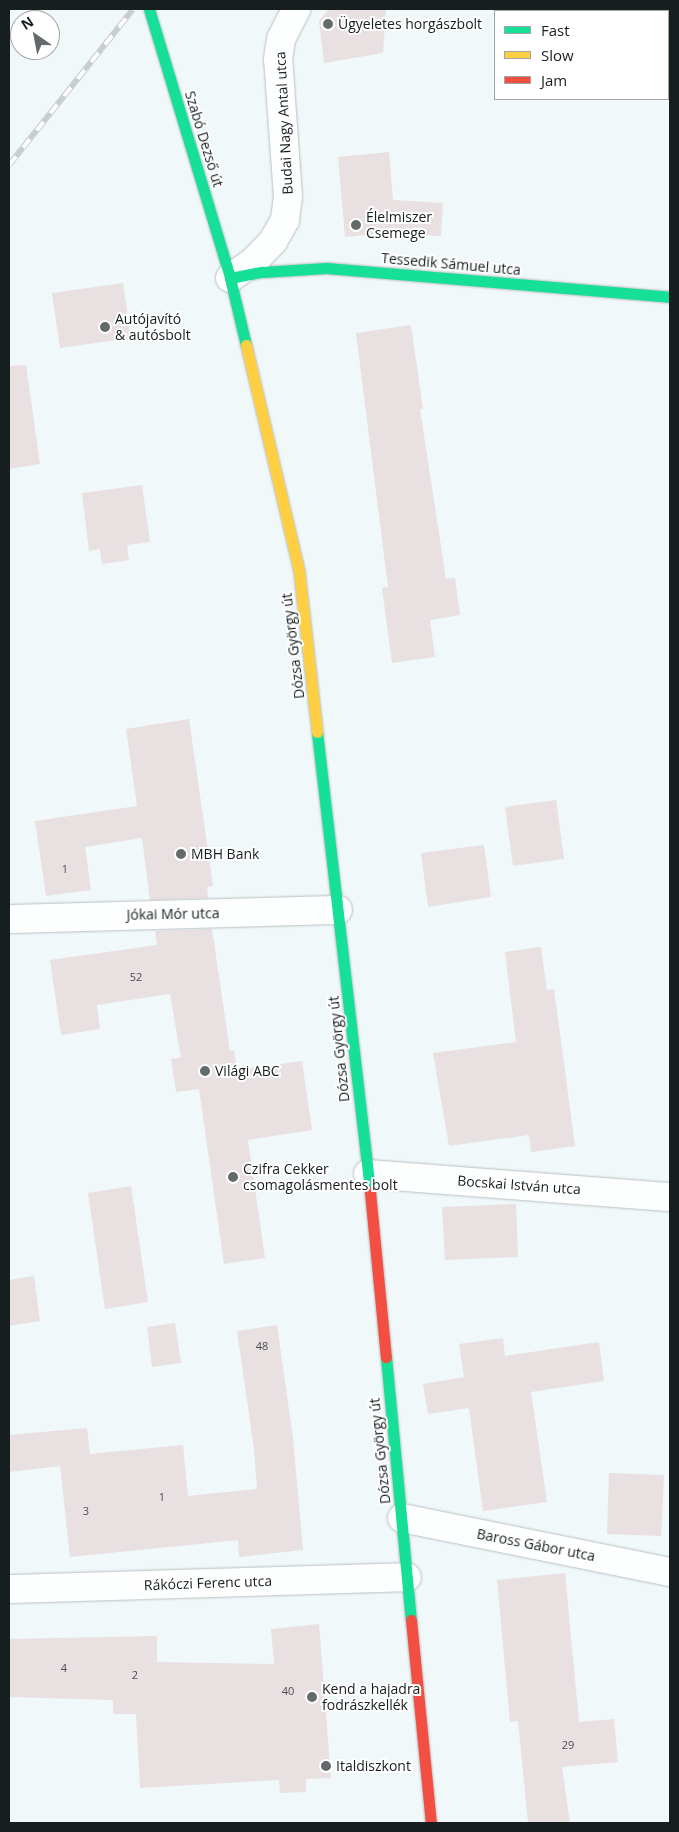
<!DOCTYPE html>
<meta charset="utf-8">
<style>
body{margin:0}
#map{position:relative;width:679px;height:1832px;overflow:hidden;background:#f0f8fa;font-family:"Open Sans",sans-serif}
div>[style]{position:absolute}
.building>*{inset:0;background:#e8e0e1}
.roads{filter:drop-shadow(0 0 1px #bac0c2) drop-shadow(0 0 1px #bac0c2)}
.street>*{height:28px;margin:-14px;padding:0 14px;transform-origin:14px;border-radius:14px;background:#fdfefe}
.fast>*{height:11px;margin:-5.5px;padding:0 5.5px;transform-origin:5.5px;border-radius:5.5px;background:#16e098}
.slow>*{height:11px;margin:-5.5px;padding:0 5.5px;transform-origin:5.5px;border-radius:5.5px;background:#ffcf43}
.jam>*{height:11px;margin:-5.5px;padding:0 5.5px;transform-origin:5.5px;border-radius:5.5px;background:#f24e42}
.rail>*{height:5.5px;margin-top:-2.75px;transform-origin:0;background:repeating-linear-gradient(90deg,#fff 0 11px,#c9cccc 0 22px);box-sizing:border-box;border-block:1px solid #c9cccc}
.dots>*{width:14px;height:14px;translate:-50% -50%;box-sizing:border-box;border:2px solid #fff;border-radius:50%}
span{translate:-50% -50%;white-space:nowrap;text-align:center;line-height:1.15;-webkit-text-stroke:4px #fff;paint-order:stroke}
.number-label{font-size:11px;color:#4b4e50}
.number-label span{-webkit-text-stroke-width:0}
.poi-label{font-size:14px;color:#171e1f}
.left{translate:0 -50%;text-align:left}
.street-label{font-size:14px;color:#171e1f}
.frame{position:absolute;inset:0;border:10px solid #171e1f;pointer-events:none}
.legend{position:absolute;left:494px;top:10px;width:175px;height:90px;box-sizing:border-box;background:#fff;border:1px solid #a2a5a5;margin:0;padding:6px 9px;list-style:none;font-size:15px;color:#171e1f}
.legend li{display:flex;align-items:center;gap:10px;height:25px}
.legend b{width:25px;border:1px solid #a2a5a5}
.north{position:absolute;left:10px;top:10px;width:50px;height:50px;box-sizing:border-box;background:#fff;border:1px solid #a2a5a5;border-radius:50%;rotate:327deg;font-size:14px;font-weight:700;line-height:20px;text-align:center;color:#171e1f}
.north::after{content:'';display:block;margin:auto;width:18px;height:22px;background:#636a6c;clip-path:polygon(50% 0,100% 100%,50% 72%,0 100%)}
</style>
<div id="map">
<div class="building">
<i style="clip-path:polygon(329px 9px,386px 9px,383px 53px,324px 63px,319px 21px)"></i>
<i style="clip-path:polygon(389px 152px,393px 200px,443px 203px,441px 236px,383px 233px,345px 237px,338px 157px)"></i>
<i style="clip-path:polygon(123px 283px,131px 338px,60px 348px,52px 293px)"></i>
<i style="clip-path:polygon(411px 325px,423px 409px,420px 409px,446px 579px,455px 578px,460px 615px,430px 620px,435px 657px,392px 663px,382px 588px,388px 587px,356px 333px)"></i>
<i style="clip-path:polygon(26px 365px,40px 464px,9px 469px,9px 366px)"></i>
<i style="clip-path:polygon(142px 485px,150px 542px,127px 545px,129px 560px,102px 564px,100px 549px,89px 551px,82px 493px)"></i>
<i style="clip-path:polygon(189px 719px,213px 886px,207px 887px,208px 898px,150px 900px,142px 838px,85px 847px,91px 890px,46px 896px,35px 821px,137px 806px,126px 729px)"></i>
<i style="clip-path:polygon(556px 800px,564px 859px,513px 866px,505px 807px)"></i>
<i style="clip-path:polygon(484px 845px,491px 897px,428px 907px,421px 853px)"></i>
<i style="clip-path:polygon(212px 929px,230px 1051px,234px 1050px,237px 1070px,302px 1061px,312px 1130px,248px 1140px,265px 1258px,224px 1264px,199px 1089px,176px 1092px,171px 1059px,181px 1058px,170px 994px,97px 1005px,100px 1029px,61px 1035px,50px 960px,157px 945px,155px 931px)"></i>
<i style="clip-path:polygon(541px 947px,547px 990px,554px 989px,575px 1146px,531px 1152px,529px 1135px,449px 1146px,433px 1053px,516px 1042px,505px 952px)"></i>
<i style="clip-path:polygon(131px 1186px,148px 1302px,105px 1309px,88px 1193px)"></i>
<i style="clip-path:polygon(516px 1204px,518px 1257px,445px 1260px,442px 1207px)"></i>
<i style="clip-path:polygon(34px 1276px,40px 1321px,9px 1326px,9px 1280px)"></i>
<i style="clip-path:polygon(175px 1323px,181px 1363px,152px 1367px,147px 1327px)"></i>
<i style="clip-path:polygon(277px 1325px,293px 1438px,303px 1550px,239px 1557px,238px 1540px,70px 1557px,60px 1466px,9px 1472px,9px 1435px,87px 1428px,90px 1454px,183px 1445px,188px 1496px,257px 1489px,254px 1449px,237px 1331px)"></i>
<i style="clip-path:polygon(503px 1338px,505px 1356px,599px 1342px,604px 1381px,531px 1392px,547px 1502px,483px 1511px,469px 1408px,428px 1414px,423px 1384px,464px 1377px,459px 1344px)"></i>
<i style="clip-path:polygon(609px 1473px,664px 1475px,661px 1536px,607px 1534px)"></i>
<i style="clip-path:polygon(565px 1573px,579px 1722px,614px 1719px,618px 1762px,562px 1767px,570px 1823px,528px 1823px,518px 1721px,510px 1722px,497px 1580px)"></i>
<i style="clip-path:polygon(319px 1624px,331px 1778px,306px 1779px,306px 1792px,280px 1793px,279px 1780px,140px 1788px,136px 1714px,113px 1714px,113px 1700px,9px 1697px,9px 1639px,157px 1636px,157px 1662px,274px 1664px,271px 1629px)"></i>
</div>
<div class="roads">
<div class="street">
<i style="left:230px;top:278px;width:29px;rotate:-35deg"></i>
<i style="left:254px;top:261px;width:28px;rotate:-46deg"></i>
<i style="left:273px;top:241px;width:24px;rotate:-60deg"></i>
<i style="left:285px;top:220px;width:23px;rotate:-83deg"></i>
<i style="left:288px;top:197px;width:138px;rotate:-94.1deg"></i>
<i style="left:278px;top:59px;width:20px;rotate:-81deg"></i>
<i style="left:281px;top:39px;width:34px;rotate:-63deg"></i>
<i style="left:9px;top:919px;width:329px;rotate:-1.6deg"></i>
<i style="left:368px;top:1174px;width:303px;rotate:4.4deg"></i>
<i style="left:402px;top:1518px;width:273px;rotate:11.4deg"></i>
<i style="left:9px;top:1589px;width:398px;rotate:-1.7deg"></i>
</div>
<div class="fast">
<i style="left:149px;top:9px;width:281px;rotate:73.2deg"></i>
<i style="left:230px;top:278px;width:69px;rotate:76.6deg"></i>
<i style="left:230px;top:278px;width:33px;rotate:-11deg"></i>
<i style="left:262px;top:272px;width:64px;rotate:-3.6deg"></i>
<i style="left:326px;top:268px;width:345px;rotate:4.8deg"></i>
<i style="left:317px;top:732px;width:463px;rotate:83.4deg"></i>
<i style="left:386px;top:1357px;width:264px;rotate:84.6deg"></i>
</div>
<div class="slow">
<i style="left:246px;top:345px;width:232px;rotate:76.8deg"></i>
<i style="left:299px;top:571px;width:162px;rotate:83.6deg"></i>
</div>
<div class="jam">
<i style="left:370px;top:1192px;width:166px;rotate:84.5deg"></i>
<i style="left:411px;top:1620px;width:204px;rotate:84.4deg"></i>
</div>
</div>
<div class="rail">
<i style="left:9px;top:165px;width:199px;rotate:-51.5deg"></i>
</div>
<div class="dots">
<i style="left:328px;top:24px;background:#636a6c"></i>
<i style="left:356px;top:225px;background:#636a6c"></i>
<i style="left:105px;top:327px;background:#636a6c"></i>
<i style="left:181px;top:854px;background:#636a6c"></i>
<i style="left:205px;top:1071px;background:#636a6c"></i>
<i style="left:233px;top:1177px;background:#636a6c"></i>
<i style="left:312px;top:1697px;background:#636a6c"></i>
<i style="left:326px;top:1766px;background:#636a6c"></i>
</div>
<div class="number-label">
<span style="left:65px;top:869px">1</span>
<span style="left:136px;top:977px">52</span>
<span style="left:262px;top:1346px">48</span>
<span style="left:162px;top:1497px">1</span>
<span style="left:86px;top:1511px">3</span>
<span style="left:64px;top:1668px">4</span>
<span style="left:135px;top:1675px">2</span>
<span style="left:288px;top:1691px">40</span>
<span style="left:568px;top:1745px">29</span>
</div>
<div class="poi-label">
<span class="left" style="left:338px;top:24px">Ügyeletes horgászbolt</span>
<span class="left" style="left:366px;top:225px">Élelmiszer<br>Csemege</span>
<span class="left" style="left:115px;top:327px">Autójavító<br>&amp; autósbolt</span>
<span class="left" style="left:191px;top:854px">MBH Bank</span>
<span class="left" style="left:215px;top:1071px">Világi ABC</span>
<span class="left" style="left:243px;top:1177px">Czifra Cekker<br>csomagolásmentes bolt</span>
<span class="left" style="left:322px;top:1697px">Kend a hajadra<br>fodrászkellék</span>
<span class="left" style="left:336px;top:1766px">Italdiszkont</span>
</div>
<div class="street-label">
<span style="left:284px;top:123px;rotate:-93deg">Budai Nagy Antal utca</span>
<span style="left:204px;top:139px;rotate:73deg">Szabó Dezső út</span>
<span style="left:451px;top:264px;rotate:5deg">Tessedik Sámuel utca</span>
<span style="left:293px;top:646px;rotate:-97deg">Dózsa György út</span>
<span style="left:173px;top:914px;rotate:-1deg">Jókai Mór utca</span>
<span style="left:339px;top:1049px;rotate:-96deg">Dózsa György út</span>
<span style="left:519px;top:1185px;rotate:4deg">Bocskai István utca</span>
<span style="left:380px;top:1451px;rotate:-96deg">Dózsa György út</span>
<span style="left:536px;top:1545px;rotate:11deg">Baross Gábor utca</span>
<span style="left:208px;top:1583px;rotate:-2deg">Rákóczi Ferenc utca</span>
</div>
<div class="frame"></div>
<ul class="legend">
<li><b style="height:6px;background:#16e098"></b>Fast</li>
<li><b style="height:6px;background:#ffcf43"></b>Slow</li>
<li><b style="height:6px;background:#f24e42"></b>Jam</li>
</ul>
<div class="north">N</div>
</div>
